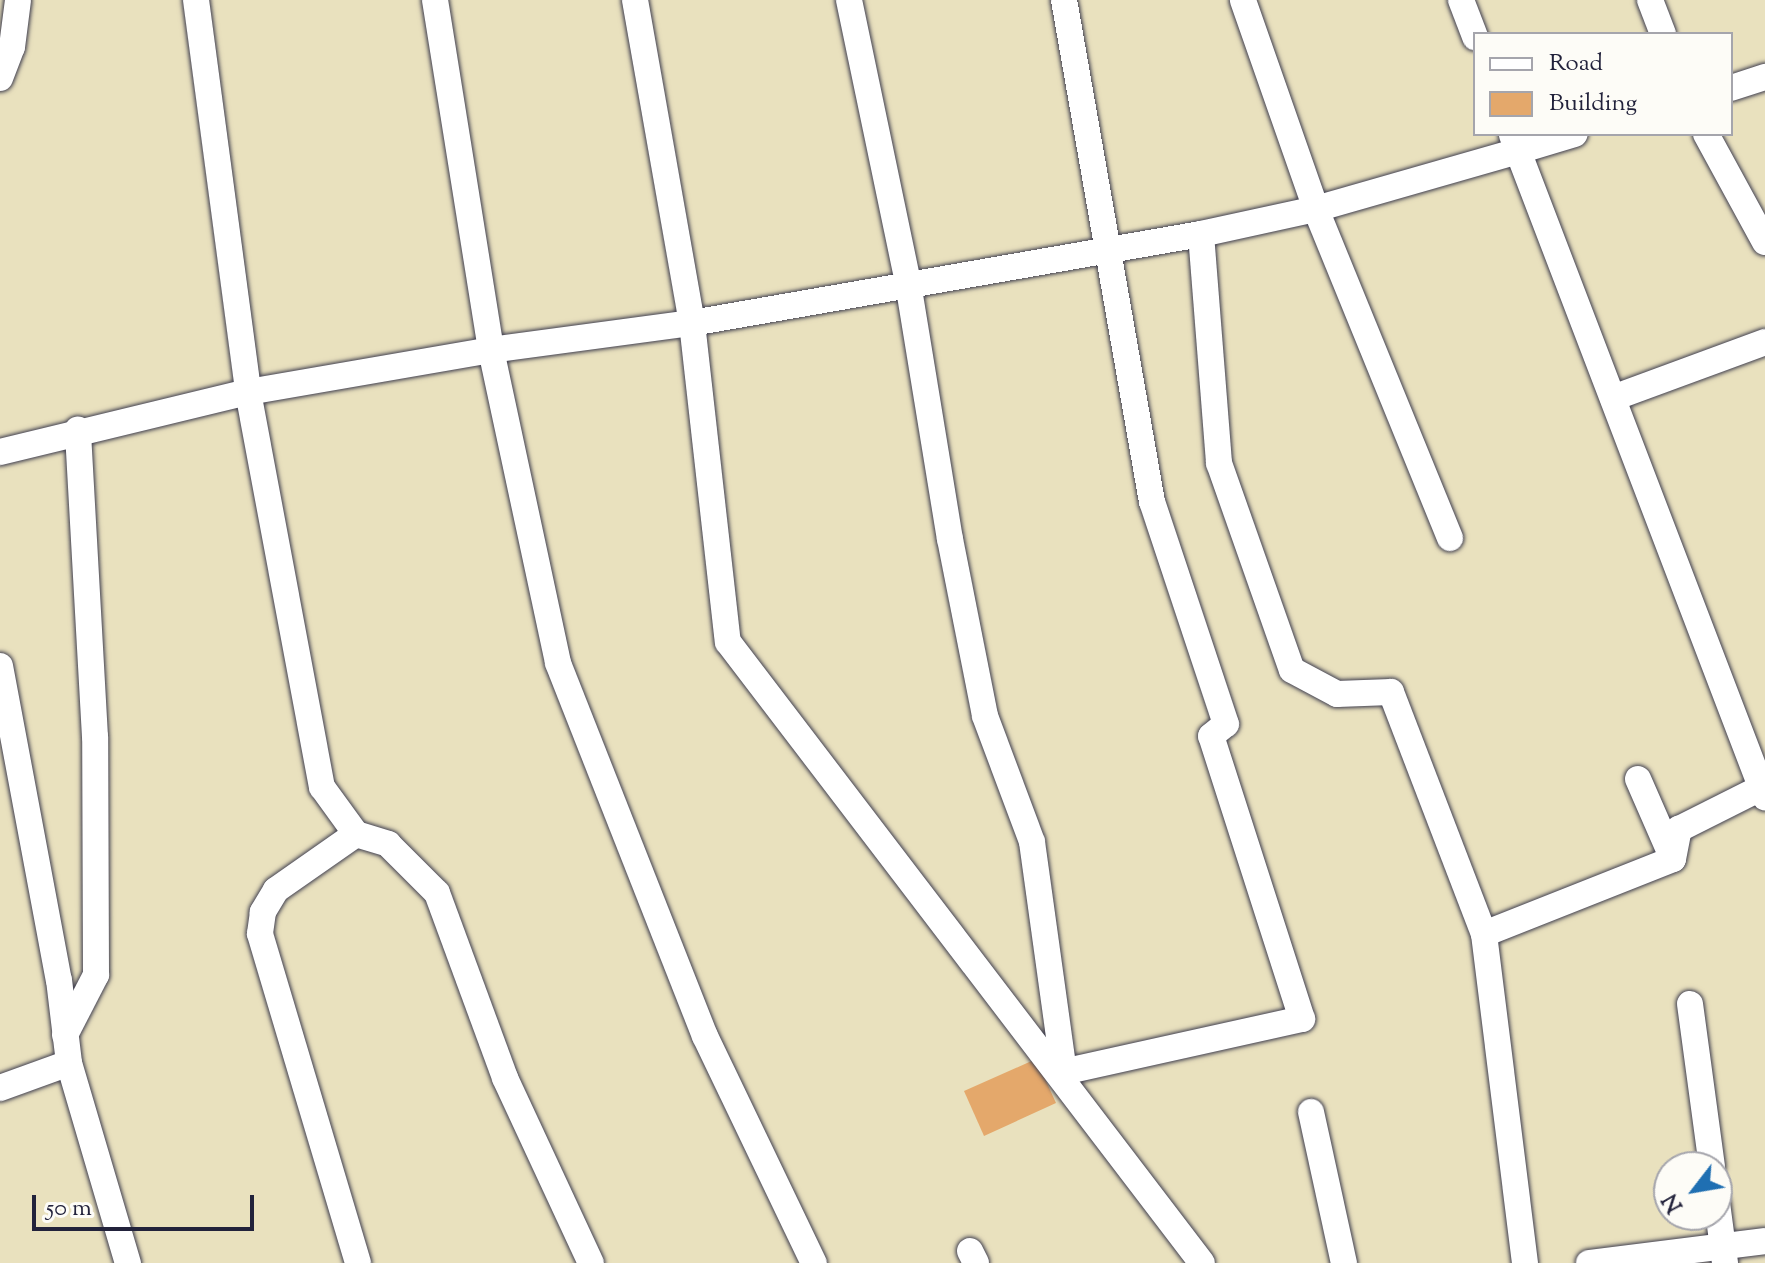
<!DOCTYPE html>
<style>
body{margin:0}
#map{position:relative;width:1765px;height:1263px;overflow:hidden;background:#e9e1be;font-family:"Sorts Mill Goudy",serif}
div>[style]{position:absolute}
.building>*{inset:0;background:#e4a86b}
.roads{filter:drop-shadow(0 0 2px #403f4f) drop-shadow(0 0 2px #403f4f)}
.minor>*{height:26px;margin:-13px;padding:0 13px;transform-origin:13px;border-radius:13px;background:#fff}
span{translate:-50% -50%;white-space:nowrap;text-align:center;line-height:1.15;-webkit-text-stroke:8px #fdfcf7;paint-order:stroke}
.legend{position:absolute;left:1473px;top:32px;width:260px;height:104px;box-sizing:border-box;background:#fdfcf7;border:2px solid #a5a5ac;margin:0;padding:10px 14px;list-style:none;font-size:24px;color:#22223b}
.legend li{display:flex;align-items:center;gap:16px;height:40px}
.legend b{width:40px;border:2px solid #a5a5ac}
.north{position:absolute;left:1653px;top:1151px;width:80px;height:80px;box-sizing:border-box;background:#fdfcf7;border:2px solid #a5a5ac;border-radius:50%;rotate:239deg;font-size:22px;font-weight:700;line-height:32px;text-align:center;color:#22223b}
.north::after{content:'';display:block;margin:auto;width:28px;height:36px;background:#1f6fb2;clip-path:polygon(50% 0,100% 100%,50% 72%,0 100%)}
.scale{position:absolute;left:32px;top:1195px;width:222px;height:36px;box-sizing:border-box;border:4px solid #22223b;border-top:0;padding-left:10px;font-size:24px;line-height:28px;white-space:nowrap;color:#22223b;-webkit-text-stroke:6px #fdfcf7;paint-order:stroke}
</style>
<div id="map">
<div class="building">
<i style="clip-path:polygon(1036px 1059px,1056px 1103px,984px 1136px,964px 1091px)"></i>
</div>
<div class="roads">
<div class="minor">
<i style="left:196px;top:0;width:395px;rotate:82.4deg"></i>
<i style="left:248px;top:392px;width:402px;rotate:79.4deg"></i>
<i style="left:322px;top:787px;width:58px;rotate:54.1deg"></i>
<i style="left:356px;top:834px;width:34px;rotate:17deg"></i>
<i style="left:388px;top:844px;width:69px;rotate:45deg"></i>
<i style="left:437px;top:893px;width:197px;rotate:69.8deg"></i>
<i style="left:505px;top:1078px;width:204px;rotate:65.1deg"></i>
<i style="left:435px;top:0;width:354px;rotate:80.9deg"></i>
<i style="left:491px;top:350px;width:320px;rotate:77.9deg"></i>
<i style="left:558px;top:663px;width:401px;rotate:68.5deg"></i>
<i style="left:705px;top:1036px;width:252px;rotate:64.4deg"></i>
<i style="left:635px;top:0;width:328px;rotate:80deg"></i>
<i style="left:692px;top:323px;width:321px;rotate:83.6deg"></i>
<i style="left:728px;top:642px;width:781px;rotate:52.65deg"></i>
<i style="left:849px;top:0;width:289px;rotate:78.2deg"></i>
<i style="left:908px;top:283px;width:259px;rotate:80.7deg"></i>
<i style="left:950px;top:539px;width:180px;rotate:78.8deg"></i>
<i style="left:985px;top:716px;width:134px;rotate:69.5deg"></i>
<i style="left:1032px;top:842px;width:241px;rotate:82.1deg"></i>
<i style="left:1461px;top:0;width:40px;rotate:69deg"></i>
<i style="left:1650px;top:0;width:36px;rotate:69deg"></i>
<i style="left:0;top:78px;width:33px;rotate:-69deg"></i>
<i style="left:12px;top:47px;width:47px;rotate:-82.7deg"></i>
<i style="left:1731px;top:88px;width:36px;rotate:-18deg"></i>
<i style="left:1706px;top:134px;width:123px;rotate:61.4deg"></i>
<i style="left:1512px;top:135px;width:17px;rotate:69deg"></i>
<i style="left:1518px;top:151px;width:59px;rotate:-16.6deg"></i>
<i style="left:1201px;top:234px;width:118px;rotate:-12.3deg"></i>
<i style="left:1316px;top:209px;width:221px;rotate:-109.3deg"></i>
<i style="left:1613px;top:398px;width:162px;rotate:-20.2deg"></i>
<i style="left:0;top:452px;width:255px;rotate:-13.6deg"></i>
<i style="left:248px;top:392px;width:247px;rotate:-9.8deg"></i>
<i style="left:491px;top:350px;width:203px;rotate:-7.7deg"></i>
<i style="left:692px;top:323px;width:517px;rotate:-9.92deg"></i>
<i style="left:1201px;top:234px;width:230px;rotate:85.5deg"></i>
<i style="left:1219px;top:463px;width:219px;rotate:70.6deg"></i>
<i style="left:1292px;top:670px;width:51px;rotate:28.1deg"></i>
<i style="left:1337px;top:694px;width:54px;rotate:-2.1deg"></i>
<i style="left:1391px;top:692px;width:259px;rotate:69deg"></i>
<i style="left:1484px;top:934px;width:332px;rotate:82.9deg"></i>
<i style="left:1450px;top:538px;width:355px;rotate:-112.2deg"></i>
<i style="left:1316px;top:209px;width:210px;rotate:-16deg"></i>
<i style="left:1518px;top:151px;width:692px;rotate:69.08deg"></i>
<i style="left:0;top:666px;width:319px;rotate:79.4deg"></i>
<i style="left:59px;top:980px;width:84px;rotate:83.1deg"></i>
<i style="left:69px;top:1063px;width:209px;rotate:73.6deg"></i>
<i style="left:1638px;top:779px;width:87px;rotate:66.4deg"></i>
<i style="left:356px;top:834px;width:98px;rotate:145deg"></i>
<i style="left:276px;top:890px;width:26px;rotate:121deg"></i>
<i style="left:263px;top:912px;width:22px;rotate:98deg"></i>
<i style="left:260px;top:934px;width:343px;rotate:73.4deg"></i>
<i style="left:1484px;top:934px;width:203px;rotate:-21.6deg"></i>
<i style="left:1673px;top:859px;width:31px;rotate:-79deg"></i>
<i style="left:1679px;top:829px;width:92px;rotate:-26.6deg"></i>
<i style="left:1690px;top:1004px;width:164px;rotate:82.3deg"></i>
<i style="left:65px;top:1035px;width:68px;rotate:-62.7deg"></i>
<i style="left:96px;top:975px;width:238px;rotate:-90.2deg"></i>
<i style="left:95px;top:737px;width:308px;rotate:-93.2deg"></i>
<i style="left:1063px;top:1072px;width:245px;rotate:-12.5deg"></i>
<i style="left:1302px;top:1019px;width:297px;rotate:-107.8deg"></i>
<i style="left:1211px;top:736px;width:19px;rotate:-39deg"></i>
<i style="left:1226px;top:724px;width:234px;rotate:-108.4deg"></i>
<i style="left:1152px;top:502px;width:510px;rotate:-99.94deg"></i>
<i style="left:0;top:1088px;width:73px;rotate:-19.9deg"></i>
<i style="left:1311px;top:1112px;width:155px;rotate:77.7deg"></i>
<i style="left:1717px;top:1203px;width:61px;rotate:82.4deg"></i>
<i style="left:970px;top:1251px;width:13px;rotate:63deg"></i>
<i style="left:1589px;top:1263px;width:177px;rotate:-7.1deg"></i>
</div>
</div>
<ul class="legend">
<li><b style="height:10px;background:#fff"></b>Road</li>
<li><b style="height:22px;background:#e4a86b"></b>Building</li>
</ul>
<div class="north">N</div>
<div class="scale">50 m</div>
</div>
